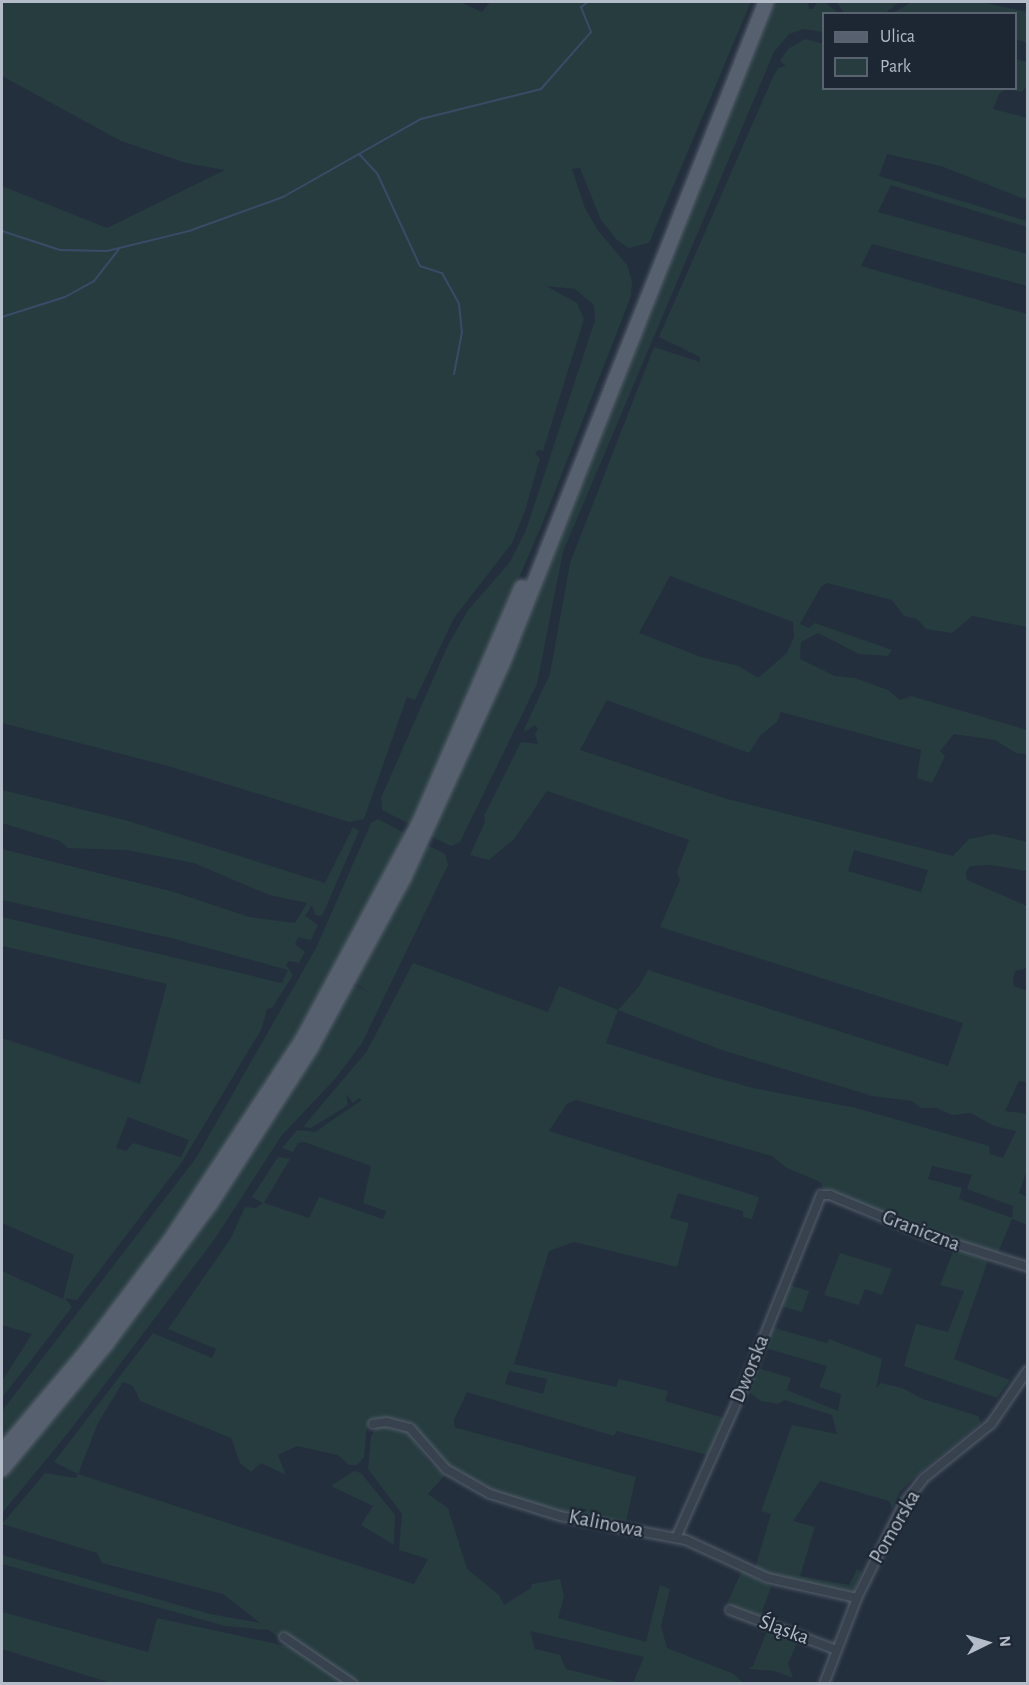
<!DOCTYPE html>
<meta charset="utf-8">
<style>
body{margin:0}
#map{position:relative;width:1029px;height:1685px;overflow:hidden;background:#242f3e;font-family:"Alegreya Sans",sans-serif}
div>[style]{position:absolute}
.green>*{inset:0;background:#263c3f}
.stream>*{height:2px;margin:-1px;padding:0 1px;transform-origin:1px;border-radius:1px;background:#394c67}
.roads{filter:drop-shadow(0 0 2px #565f6c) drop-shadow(0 0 2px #565f6c)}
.street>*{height:8px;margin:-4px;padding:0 4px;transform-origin:4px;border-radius:4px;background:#38414e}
.primary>*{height:14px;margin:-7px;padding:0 7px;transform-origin:7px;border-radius:7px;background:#56606e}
span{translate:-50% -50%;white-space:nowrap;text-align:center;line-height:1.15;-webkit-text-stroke:4.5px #1d2633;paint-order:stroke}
.street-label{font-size:21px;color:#b4bcc9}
.frame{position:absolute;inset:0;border:3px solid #b4bcc9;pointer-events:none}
.legend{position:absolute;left:822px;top:12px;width:195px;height:78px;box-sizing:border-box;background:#1d2633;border:2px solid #59626f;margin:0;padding:8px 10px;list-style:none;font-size:18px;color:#b4bcc9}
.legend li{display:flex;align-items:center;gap:12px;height:30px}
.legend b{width:30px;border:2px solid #59626f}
.north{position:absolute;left:957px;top:1613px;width:60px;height:60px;-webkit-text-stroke:4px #1d2633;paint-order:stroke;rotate:85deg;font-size:16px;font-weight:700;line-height:24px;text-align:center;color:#b4bcc9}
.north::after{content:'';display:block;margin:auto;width:21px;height:27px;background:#b4bcc9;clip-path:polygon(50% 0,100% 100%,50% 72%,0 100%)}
</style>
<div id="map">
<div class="green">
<i style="clip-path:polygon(2px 2px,460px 2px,482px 12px,490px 2px,751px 2px,649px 243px,629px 248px,617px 240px,601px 220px,580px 168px,572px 169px,585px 208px,597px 229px,627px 265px,632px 281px,631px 296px,544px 520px,412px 825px,382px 810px,381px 798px,448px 645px,468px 610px,510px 562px,526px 530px,595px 320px,594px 305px,575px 289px,546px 286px,577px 303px,584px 319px,543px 451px,538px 450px,535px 454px,540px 458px,525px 511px,512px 543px,454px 618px,415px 700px,407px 697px,364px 819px,349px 822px,168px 766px,2px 723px,2px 186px,107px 228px,225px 170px,186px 163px,121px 141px,2px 76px)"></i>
<i style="clip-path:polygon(771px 2px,808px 2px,809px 9px,813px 9px,817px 2px,825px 2px,838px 13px,824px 14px,823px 32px,804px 29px,789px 34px,774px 52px,563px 552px,537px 684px,460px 842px,451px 846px,430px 836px,569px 504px,573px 505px,570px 503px,736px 88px,745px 91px,736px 87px)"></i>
<i style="clip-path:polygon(837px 2px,899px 2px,884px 14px,844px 13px)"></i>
<i style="clip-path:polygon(912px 2px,981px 2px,1027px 12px,1027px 43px,1016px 39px,1016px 14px,893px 13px)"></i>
<i style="clip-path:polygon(evenodd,805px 39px,823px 44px,824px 88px,1016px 88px,1016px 59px,1027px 62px,1027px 87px,1021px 92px,1007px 89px,999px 94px,993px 109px,1027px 118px,1027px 200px,941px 166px,887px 154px,879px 176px,1027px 221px,1027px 227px,891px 185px,878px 212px,1027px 254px,1027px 286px,872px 244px,861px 266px,1027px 314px,1027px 627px,972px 616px,952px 633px,926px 629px,917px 619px,904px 616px,892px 600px,827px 583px,821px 587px,800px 624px,809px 628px,815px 623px,892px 650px,888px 656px,859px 654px,818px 633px,801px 642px,800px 659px,835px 676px,855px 678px,888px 690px,900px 700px,911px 696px,1027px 730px,1027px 754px,1016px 753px,995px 740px,954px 734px,940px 751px,945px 756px,932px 783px,917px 778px,921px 750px,781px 712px,777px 722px,761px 735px,749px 753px,607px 700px,580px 750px,727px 799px,953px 856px,969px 839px,994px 834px,1027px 842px,1027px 871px,990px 865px,970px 866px,966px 872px,967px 880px,1027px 906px,1027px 968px,1015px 971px,1013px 981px,1014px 986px,1027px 991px,1027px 1082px,1019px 1081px,1005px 1111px,1027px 1114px,1027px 1170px,1019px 1193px,1027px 1197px,1027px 1225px,1012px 1219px,998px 1253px,909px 1226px,825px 1192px,820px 1182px,787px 1168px,772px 1156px,576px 1100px,567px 1104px,549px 1131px,759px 1197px,752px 1219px,743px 1217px,743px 1211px,678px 1193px,670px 1218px,689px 1223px,677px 1267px,574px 1242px,549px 1251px,514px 1364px,616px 1387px,619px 1379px,668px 1391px,665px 1401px,724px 1418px,707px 1455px,617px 1431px,614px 1436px,467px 1392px,454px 1420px,454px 1427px,636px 1477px,626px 1521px,556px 1512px,496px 1494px,450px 1472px,403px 1423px,383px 1418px,372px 1419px,367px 1428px,364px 1457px,357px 1465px,349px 1465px,338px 1455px,297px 1446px,278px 1455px,286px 1475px,261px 1463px,251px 1472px,240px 1463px,231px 1438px,140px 1401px,133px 1386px,123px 1382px,98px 1423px,78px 1474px,414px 1584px,428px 1559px,399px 1550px,402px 1514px,368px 1469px,371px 1436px,377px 1427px,383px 1424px,396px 1427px,409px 1433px,430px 1463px,445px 1475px,428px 1494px,448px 1508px,467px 1569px,499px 1595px,504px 1605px,531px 1588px,532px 1584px,560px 1579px,564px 1597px,558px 1618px,646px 1642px,660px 1585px,670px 1589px,661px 1626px,667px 1648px,734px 1674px,743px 1683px,633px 1683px,644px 1657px,530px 1631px,535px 1649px,560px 1655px,566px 1669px,622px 1683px,111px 1683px,2px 1649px,2px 1612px,148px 1652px,157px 1618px,291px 1647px,269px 1630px,225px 1626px,2px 1564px,2px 1555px,210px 1614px,260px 1623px,223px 1594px,102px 1563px,97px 1553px,2px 1524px,45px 1473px,76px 1478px,78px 1474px,54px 1462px,153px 1333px,212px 1358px,216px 1349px,168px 1329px,231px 1238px,245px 1207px,256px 1208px,263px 1203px,252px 1197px,278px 1157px,290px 1159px,264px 1203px,309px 1218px,319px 1197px,383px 1219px,386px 1211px,363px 1203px,371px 1166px,304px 1142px,298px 1143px,293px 1152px,282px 1148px,297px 1130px,315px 1132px,362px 1100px,359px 1098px,353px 1103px,346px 1094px,348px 1105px,311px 1128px,303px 1127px,367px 1051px,413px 963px,548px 1012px,559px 986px,618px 1010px,640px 985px,648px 970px,948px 1066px,963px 1023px,660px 927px,680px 880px,677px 872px,689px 840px,547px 791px,514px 839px,489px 860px,470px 855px,485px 822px,484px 816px,521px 742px,538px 744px,535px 734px,538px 729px,535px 725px,524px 732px,525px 727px,550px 674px,570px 563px,654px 347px,700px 362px,700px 357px,659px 337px,773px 77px,778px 68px,786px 66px,780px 61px,788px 49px,805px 39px,670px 576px,793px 622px,794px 637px,787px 653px,758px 678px,739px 666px,701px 657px,639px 633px,670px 576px,805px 39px,854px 850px,928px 870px,921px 892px,848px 871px,854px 850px,805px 39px,618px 1010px,722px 1050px,872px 1096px,912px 1101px,921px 1108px,937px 1108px,952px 1115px,971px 1113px,994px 1126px,1016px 1131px,1003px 1158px,990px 1154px,989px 1146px,856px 1108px,753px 1088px,703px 1074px,606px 1043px,618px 1010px,805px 39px,932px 1166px,972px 1175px,967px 1189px,1013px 1206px,1012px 1218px,959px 1199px,962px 1188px,928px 1179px,932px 1166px,805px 39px,509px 1371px,547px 1379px,543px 1394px,505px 1384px,509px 1371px)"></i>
<i style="clip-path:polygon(evenodd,2px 790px,125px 820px,325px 883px,353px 827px,359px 831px,322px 916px,315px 915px,312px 905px,305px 916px,318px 925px,311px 940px,298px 937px,295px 944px,305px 952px,299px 963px,289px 961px,286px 965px,293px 975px,272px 1008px,267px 1009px,262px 1028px,182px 1162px,77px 1300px,65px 1298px,72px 1307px,2px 1398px,2px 1381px,32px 1334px,2px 1325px,2px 1271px,63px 1299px,74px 1255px,2px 1223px,2px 1038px,140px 1084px,167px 984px,2px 946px,2px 917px,282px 983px,288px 970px,171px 938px,2px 900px,2px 849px,174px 892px,249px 917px,295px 923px,307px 903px,269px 895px,194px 863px,126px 850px,68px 848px,60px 841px,2px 823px,2px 790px,128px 1117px,189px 1140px,181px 1157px,133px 1143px,126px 1151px,116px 1148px,128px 1117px)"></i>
<i style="clip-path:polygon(378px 819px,408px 835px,298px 1037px,199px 1192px,72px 1361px,2px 1444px,2px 1411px,196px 1158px,316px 948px,371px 823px)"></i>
<i style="clip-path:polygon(425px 844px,445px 854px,448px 865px,362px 1043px,335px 1079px,282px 1135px,214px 1240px,68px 1433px,2px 1513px,2px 1476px,352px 984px,370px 993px,353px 983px)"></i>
<i style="clip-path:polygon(954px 1249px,988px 1260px,954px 1359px,1010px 1380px,997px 1398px,904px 1366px,916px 1324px,948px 1332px,964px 1291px,940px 1285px)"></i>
<i style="clip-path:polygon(840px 1253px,892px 1269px,882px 1295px,865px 1289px,859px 1305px,824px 1295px)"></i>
<i style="clip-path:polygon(789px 1285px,809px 1291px,802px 1312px,780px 1306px)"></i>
<i style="clip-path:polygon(771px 1327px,827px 1343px,829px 1339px,882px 1359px,876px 1388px,881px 1383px,902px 1388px,923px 1399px,978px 1416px,981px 1423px,918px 1474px,899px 1493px,892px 1509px,889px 1501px,820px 1481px,793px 1521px,815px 1527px,800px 1576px,849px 1585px,857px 1569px,862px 1572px,854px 1591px,848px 1593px,765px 1574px,755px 1568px,771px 1514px,761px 1511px,792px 1425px,837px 1434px,832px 1415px,784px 1400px,778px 1404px,761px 1401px,751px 1394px,746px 1388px,755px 1367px,791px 1378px,787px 1390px,838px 1411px,841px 1394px,819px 1387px,827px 1366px,762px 1347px)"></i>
<i style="clip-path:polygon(354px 1471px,361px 1473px,395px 1515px,394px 1545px,361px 1525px,373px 1506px,331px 1486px)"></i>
<i style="clip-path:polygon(742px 1570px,771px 1587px,760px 1617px,727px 1604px)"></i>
<i style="clip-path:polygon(768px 1628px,799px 1639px,788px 1663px,793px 1678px,774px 1671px,748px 1669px,753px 1666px)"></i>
</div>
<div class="stream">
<i style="left:359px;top:154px;width:26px;rotate:47deg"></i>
<i style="left:377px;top:173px;width:102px;rotate:65.2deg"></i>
<i style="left:420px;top:266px;width:23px;rotate:18deg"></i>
<i style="left:442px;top:273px;width:35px;rotate:61deg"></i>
<i style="left:459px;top:304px;width:28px;rotate:84deg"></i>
<i style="left:462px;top:332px;width:43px;rotate:100.8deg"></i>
<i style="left:2px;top:231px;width:61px;rotate:18.1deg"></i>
<i style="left:60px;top:250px;width:47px;rotate:1.2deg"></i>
<i style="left:107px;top:251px;width:84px;rotate:-13.7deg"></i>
<i style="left:189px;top:231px;width:100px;rotate:-19.9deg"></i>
<i style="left:283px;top:197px;width:159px;rotate:-29.5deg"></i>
<i style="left:421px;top:119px;width:124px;rotate:-14deg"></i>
<i style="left:541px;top:89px;width:76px;rotate:-48.7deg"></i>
<i style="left:591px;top:32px;width:27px;rotate:-112deg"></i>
<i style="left:581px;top:7px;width:9px;rotate:-36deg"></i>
<i style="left:2px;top:317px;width:66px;rotate:-17.6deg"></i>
<i style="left:65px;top:297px;width:33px;rotate:-29deg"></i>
<i style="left:94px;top:281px;width:41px;rotate:-52deg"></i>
</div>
<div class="roads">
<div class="street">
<i style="left:373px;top:1424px;width:13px;rotate:-9deg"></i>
<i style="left:386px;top:1422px;width:25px;rotate:14deg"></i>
<i style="left:410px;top:1428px;width:55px;rotate:48.7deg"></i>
<i style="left:446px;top:1469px;width:51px;rotate:29.6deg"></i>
<i style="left:490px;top:1494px;width:73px;rotate:17.4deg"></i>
<i style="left:560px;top:1516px;width:128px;rotate:10.8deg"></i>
<i style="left:686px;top:1540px;width:90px;rotate:24.9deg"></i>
<i style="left:768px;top:1578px;width:91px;rotate:12.7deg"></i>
<i style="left:676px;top:1538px;width:169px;rotate:-65.9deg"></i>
<i style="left:745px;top:1384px;width:204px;rotate:-68.1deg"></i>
<i style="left:821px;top:1195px;width:9px"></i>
<i style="left:830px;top:1195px;width:102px;rotate:22.5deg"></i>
<i style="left:924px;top:1234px;width:109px;rotate:17.6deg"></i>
<i style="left:730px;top:1610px;width:114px;rotate:20.5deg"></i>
<i style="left:284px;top:1637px;width:83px;rotate:34.3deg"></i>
<i style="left:824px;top:1684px;width:92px;rotate:-69deg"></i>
<i style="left:857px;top:1598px;width:104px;rotate:-63.7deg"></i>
<i style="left:903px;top:1505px;width:33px;rotate:-52deg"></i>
<i style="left:923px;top:1479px;width:87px;rotate:-39deg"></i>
<i style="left:991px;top:1424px;width:65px;rotate:-55.6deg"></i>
</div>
<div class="primary">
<i style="left:2px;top:1452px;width:132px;rotate:-49.9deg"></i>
<i style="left:87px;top:1351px;width:138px;rotate:-53deg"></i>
<i style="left:170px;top:1241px;width:240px;rotate:-56.6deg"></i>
<i style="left:302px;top:1041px;width:247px;rotate:-61.7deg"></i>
<i style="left:419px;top:824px;width:258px;rotate:-66.5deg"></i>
<i style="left:2px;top:1469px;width:163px;rotate:-50.2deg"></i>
<i style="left:106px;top:1344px;width:174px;rotate:-53.4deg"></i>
<i style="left:210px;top:1204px;width:187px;rotate:-57.2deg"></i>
<i style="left:311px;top:1047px;width:194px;rotate:-61.3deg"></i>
<i style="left:404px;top:877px;width:234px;rotate:-65.3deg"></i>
<i style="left:502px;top:664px;width:713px;rotate:-68.26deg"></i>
</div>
</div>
<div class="street-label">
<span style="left:921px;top:1231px;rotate:21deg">Graniczna</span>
<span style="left:750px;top:1369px;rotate:-68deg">Dworska</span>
<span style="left:606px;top:1524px;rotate:11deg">Kalinowa</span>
<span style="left:895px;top:1527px;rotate:-60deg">Pomorska</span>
<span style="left:784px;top:1630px;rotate:20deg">Śląska</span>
</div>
<div class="frame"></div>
<ul class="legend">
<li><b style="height:8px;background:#56606e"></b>Ulica</li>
<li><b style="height:16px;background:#263c3f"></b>Park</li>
</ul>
<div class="north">N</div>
</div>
